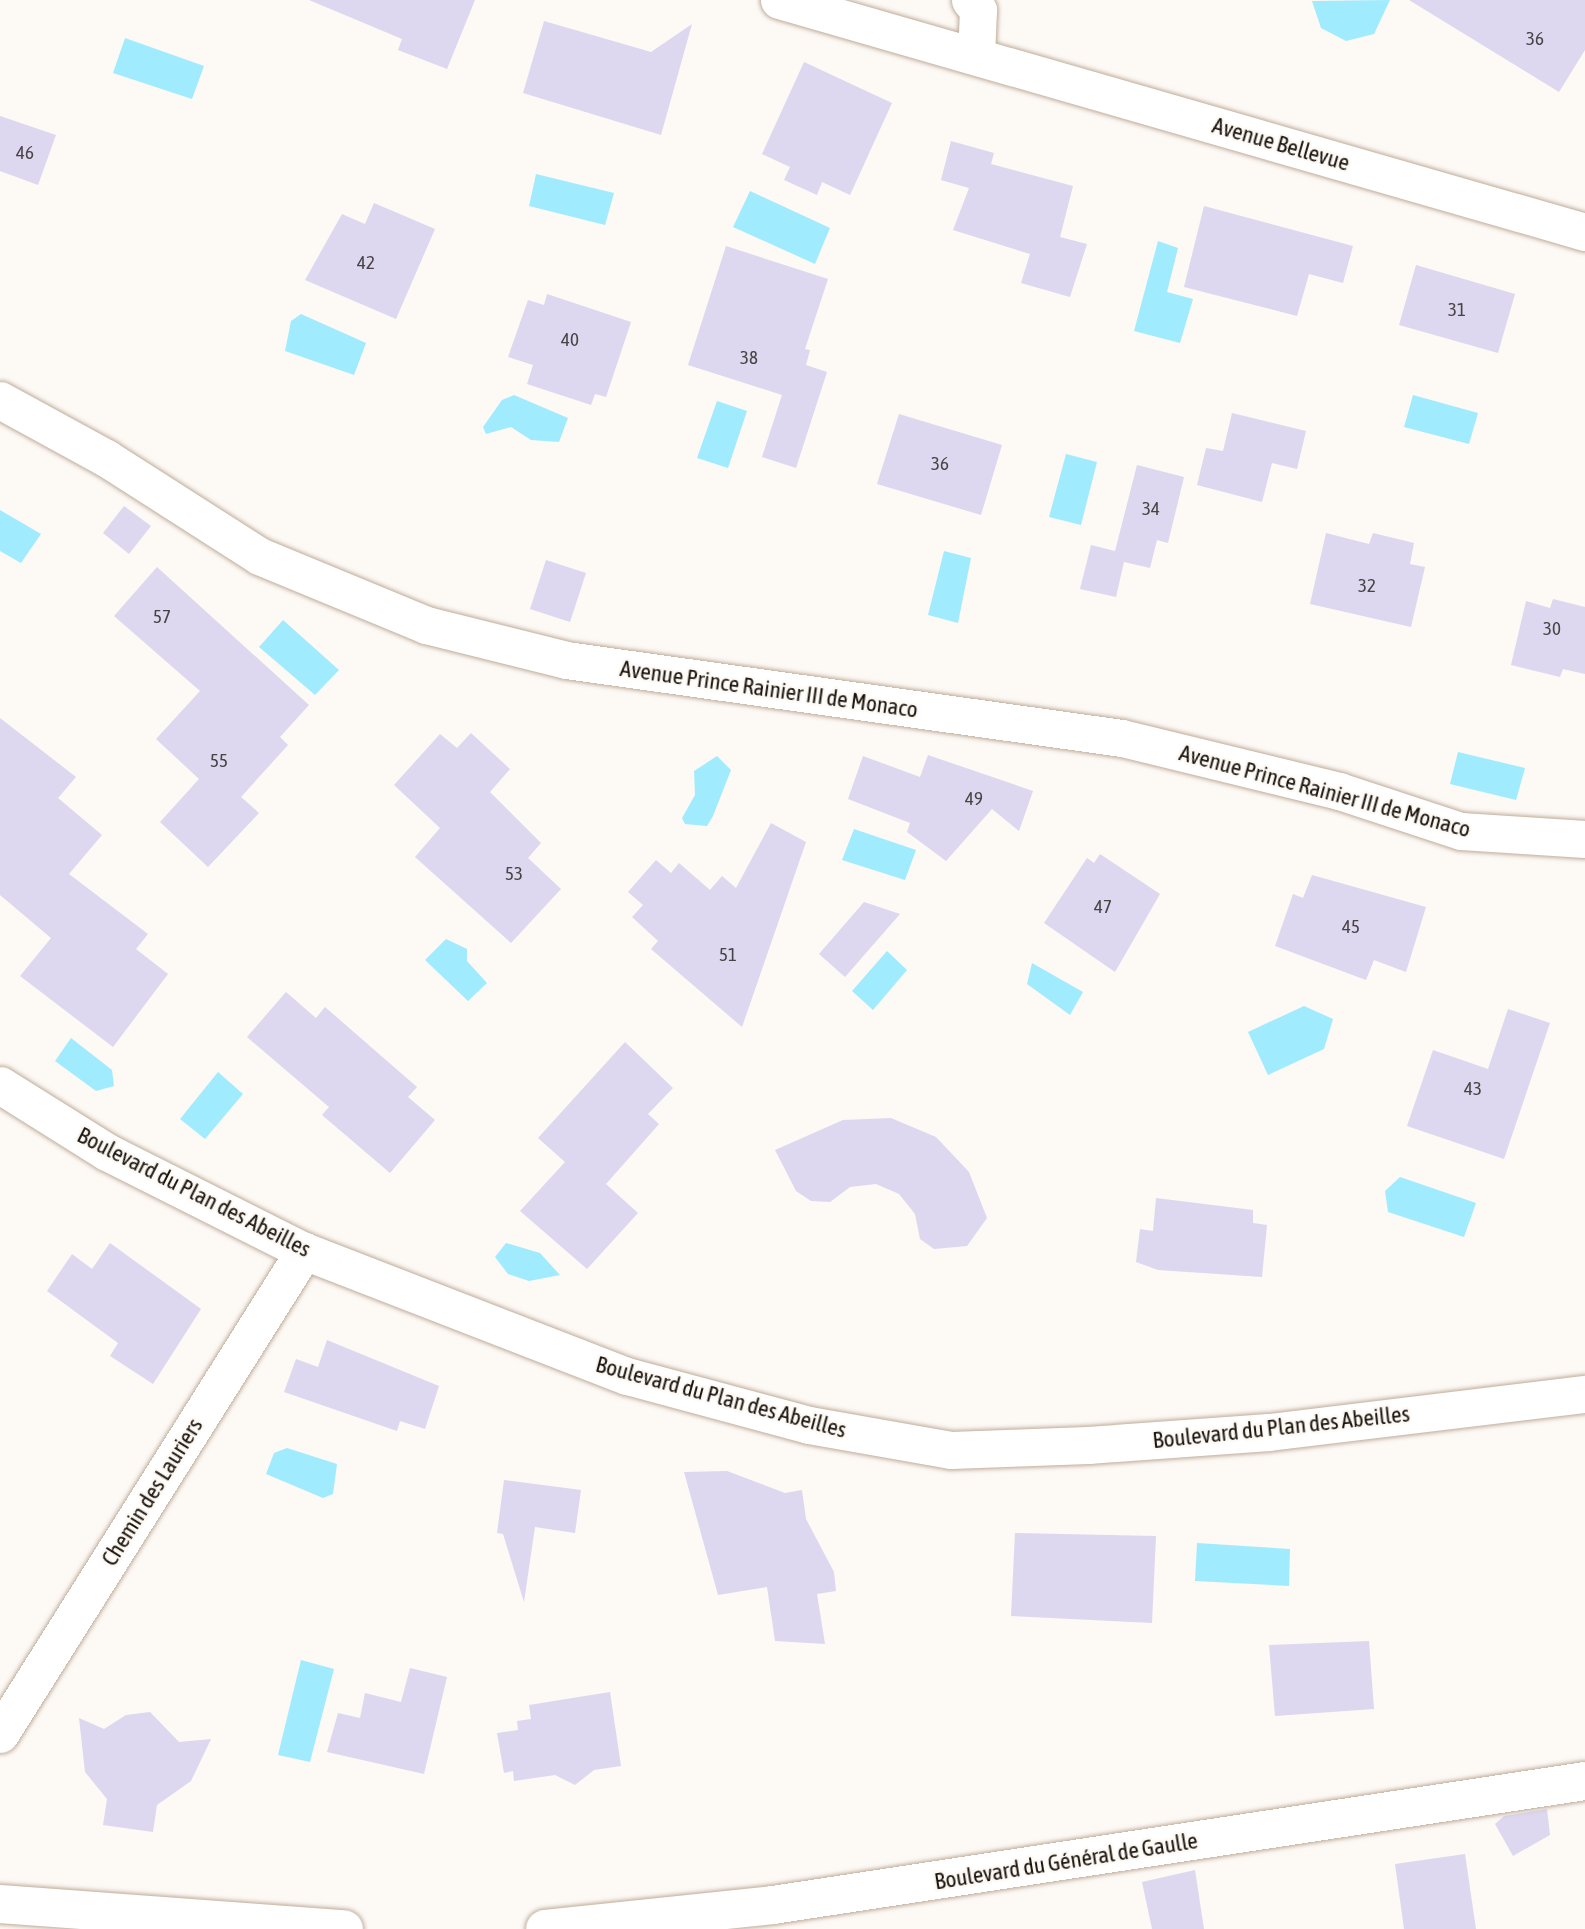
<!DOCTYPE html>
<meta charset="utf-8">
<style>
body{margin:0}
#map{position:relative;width:1585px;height:1929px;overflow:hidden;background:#fdf9f5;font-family:"Asap Condensed",sans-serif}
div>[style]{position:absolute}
.water>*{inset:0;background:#a1ebfe}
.building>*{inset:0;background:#ddd7ef}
.roads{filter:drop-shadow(0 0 2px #bfac9a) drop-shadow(0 0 2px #bfac9a)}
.minor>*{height:37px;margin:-18.5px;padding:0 18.5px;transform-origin:18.5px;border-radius:18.5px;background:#fff}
.tertiary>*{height:38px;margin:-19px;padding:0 19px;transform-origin:19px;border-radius:19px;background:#fff}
span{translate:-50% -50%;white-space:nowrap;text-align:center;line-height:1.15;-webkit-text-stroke:5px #fdf9f5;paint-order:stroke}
.number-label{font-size:19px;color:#494344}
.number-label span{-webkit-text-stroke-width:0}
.street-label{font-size:23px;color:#18120b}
</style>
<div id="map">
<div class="water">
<i style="clip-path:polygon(1390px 0,1374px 34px,1346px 41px,1321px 28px,1312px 1px)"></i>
<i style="clip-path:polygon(125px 38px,204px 66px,192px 99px,113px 73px)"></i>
<i style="clip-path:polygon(536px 174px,614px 193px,605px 225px,529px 206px)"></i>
<i style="clip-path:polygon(750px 191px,830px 228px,815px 264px,733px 227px)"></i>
<i style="clip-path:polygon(1158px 241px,1178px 248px,1167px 292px,1193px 299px,1180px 343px,1134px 331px)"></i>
<i style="clip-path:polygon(301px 314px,366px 343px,354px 375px,285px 351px,291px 321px)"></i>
<i style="clip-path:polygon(514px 395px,568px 418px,559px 442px,531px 440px,511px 427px,486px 434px,483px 427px,502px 400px)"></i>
<i style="clip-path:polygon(1413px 395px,1478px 413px,1469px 444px,1404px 427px)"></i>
<i style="clip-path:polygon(717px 401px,747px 411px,728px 468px,697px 458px)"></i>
<i style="clip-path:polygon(1066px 454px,1097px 462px,1081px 525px,1049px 517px)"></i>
<i style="clip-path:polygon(0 510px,41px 534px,21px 563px,0 551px)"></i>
<i style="clip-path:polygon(944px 551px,971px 558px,958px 623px,928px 615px)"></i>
<i style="clip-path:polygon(283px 620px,339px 670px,315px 695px,259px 647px)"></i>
<i style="clip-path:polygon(1458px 752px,1525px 768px,1516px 800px,1450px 784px)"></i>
<i style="clip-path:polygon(717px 756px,731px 770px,713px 816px,707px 826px,685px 824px,682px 818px,695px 795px,694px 771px)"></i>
<i style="clip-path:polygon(854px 829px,916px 850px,905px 880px,842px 860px)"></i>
<i style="clip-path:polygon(446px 939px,467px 949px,467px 961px,487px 983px,468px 1001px,425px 960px)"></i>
<i style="clip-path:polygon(887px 951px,907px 970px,873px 1010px,852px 991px)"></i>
<i style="clip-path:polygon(1032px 963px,1083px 992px,1070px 1015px,1027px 984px)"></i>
<i style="clip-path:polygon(1304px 1006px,1333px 1019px,1324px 1049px,1268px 1075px,1248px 1032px)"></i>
<i style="clip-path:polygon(71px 1038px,112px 1070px,114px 1086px,96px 1091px,55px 1061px)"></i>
<i style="clip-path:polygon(218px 1072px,243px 1094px,205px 1139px,180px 1119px)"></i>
<i style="clip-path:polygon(1400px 1177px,1476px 1203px,1464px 1237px,1388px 1212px,1385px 1191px)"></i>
<i style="clip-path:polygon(506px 1243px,540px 1253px,560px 1275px,529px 1281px,508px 1274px,495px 1257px)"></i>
<i style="clip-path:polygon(287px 1448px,337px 1464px,333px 1494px,323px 1498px,266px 1474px,274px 1453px)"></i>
<i style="clip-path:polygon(1197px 1543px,1290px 1549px,1289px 1586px,1195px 1581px)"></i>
<i style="clip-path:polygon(301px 1660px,334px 1669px,310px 1762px,278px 1755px)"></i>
</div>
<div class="building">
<i style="clip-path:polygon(309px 0,475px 0,447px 69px,398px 50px,402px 39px)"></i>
<i style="clip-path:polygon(1409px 0,1585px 0,1585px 50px,1559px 92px)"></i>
<i style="clip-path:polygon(544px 21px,651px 52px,692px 24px,661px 135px,523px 93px)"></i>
<i style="clip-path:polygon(804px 62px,892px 103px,850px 195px,822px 182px,817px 195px,784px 180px,790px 167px,762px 154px)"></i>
<i style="clip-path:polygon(0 116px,56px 135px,38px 185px,0 171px)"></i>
<i style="clip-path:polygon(951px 141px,994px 153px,991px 164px,1073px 186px,1060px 237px,1087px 244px,1070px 297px,1021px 283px,1030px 254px,953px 230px,969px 188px,941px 180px)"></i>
<i style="clip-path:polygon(374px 203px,435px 229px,396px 319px,305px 280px,342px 214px,365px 224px)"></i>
<i style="clip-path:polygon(1204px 206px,1353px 246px,1343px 283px,1309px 274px,1297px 316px,1184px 287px)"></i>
<i style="clip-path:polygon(726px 246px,828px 279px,805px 349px,810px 350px,806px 365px,827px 372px,796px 468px,762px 457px,782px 395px,688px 365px)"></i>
<i style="clip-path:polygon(1416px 265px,1515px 294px,1498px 353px,1399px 325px)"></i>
<i style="clip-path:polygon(547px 294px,631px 322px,606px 397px,595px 394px,591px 405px,527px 384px,533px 365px,508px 357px,528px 300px,544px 305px)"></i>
<i style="clip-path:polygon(1232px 413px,1306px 431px,1297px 469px,1272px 463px,1262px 502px,1197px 485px,1206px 448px,1223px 451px)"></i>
<i style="clip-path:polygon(899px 414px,1002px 445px,981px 515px,877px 484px)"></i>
<i style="clip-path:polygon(1137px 465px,1184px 477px,1168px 543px,1157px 540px,1150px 568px,1124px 562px,1116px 597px,1080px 589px,1091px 545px,1115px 551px)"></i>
<i style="clip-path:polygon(124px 506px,151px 526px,129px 554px,103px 533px)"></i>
<i style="clip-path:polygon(1326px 533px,1369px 544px,1373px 533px,1414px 543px,1410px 564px,1425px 567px,1411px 627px,1310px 604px)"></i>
<i style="clip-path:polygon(546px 560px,586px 573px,570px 622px,530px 609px)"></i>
<i style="clip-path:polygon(157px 567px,309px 705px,280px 737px,288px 745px,241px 797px,259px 813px,208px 867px,160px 822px,199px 779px,156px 739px,200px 691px,114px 616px)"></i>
<i style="clip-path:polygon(1553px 599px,1585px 607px,1585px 674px,1563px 669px,1560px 677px,1511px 665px,1526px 601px,1550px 608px)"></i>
<i style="clip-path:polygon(0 718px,76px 777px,58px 798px,102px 835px,69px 874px,148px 934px,136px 949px,168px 974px,113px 1047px,20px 976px,51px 938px,0 895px)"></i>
<i style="clip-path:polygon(471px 733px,510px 769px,490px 792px,541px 843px,528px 858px,561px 889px,511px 943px,415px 857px,440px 828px,394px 785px,440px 734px,457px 748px)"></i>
<i style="clip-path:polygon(928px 755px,1033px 791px,1019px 831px,992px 809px,946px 861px,907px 832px,910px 823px,848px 799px,863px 756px,920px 777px)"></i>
<i style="clip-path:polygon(771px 823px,806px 842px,742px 1027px,651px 949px,658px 941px,632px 917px,643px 905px,628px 892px,656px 860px,671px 873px,679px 863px,710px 890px,722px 876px,736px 888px)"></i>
<i style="clip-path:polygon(1100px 854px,1160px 894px,1115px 972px,1044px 923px,1087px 858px,1094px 863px)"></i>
<i style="clip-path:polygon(1312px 875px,1426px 907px,1406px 972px,1374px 960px,1366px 980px,1275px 946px,1293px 894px,1303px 898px)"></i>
<i style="clip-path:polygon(864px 902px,900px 914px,845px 977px,819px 954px)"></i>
<i style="clip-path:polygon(286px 992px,316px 1018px,325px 1007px,417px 1087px,408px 1097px,435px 1120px,390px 1173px,322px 1115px,329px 1107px,247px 1037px)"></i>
<i style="clip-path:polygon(1508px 1009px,1550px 1023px,1504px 1159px,1407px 1126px,1433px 1050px,1488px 1069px)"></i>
<i style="clip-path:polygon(625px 1042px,673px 1088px,648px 1114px,659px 1124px,606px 1184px,638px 1213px,587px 1269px,520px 1211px,565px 1162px,538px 1138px)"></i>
<i style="clip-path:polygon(891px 1118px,936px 1137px,969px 1172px,987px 1218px,967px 1246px,934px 1249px,920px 1239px,915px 1214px,899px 1194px,876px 1184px,850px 1187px,830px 1202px,811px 1201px,796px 1191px,775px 1150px,843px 1120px)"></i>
<i style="clip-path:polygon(1156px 1198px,1253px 1210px,1253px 1223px,1267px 1225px,1262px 1277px,1158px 1270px,1136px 1262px,1140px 1229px,1153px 1231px)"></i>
<i style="clip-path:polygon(110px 1243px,201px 1309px,153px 1384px,110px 1356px,118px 1343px,47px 1291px,72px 1254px,92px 1269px)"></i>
<i style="clip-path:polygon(327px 1340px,439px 1386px,425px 1429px,400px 1421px,397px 1431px,284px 1392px,296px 1359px,318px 1367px)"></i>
<i style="clip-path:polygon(727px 1471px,785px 1493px,802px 1490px,806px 1519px,834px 1572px,836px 1591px,817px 1594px,825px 1644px,775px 1641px,767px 1587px,718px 1595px,684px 1472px)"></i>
<i style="clip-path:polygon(504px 1480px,581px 1490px,575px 1533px,535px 1527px,524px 1602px,503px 1534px,497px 1533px)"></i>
<i style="clip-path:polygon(1015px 1533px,1156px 1536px,1152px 1623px,1011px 1616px)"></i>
<i style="clip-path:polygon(1369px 1641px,1374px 1709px,1275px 1716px,1269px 1645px)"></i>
<i style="clip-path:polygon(410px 1668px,447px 1677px,424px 1774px,327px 1752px,338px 1713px,360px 1718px,365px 1693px,401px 1702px)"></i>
<i style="clip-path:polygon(610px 1692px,621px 1766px,594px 1770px,575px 1785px,555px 1775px,514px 1781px,513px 1771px,504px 1773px,497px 1733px,518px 1730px,517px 1721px,531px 1719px,529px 1705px)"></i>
<i style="clip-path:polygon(150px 1712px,179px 1742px,211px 1739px,191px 1781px,157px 1805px,153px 1832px,103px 1825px,107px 1799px,85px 1772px,79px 1718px,104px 1729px,126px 1715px)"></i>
<i style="clip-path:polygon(1547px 1809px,1550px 1835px,1513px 1856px,1495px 1824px,1504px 1816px)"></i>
<i style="clip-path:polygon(1465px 1854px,1476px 1929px,1404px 1929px,1395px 1864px)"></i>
<i style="clip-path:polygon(1195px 1870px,1204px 1929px,1152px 1929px,1142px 1882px)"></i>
</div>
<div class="roads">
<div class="minor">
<i style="left:779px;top:0;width:839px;rotate:16.06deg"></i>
<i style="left:970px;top:0;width:13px;rotate:51deg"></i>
<i style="left:978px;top:10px;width:46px;rotate:92.5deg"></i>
<i style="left:0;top:400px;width:121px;rotate:28.7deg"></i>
<i style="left:106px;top:458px;width:182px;rotate:32.6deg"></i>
<i style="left:259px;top:556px;width:181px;rotate:22.4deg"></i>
<i style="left:426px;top:625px;width:144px;rotate:14deg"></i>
<i style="left:566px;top:660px;width:561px;rotate:7.99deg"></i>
<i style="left:1122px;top:738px;width:223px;rotate:13.7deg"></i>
<i style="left:1339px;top:791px;width:128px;rotate:18.2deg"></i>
<i style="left:1461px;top:831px;width:124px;rotate:3.7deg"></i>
<i style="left:0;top:1085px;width:126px;rotate:32.1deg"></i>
<i style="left:107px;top:1152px;width:220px;rotate:26.7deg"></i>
<i style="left:304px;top:1251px;width:346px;rotate:21.2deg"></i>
<i style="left:627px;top:1376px;width:188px;rotate:15.1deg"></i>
<i style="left:809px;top:1425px;width:144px;rotate:10deg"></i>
<i style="left:951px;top:1450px;width:137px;rotate:-2.1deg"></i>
<i style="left:1088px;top:1445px;width:181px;rotate:-4.1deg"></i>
<i style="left:1269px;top:1432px;width:318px;rotate:-6.9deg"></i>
<i style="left:0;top:1734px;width:571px;rotate:-57.81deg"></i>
</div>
<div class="tertiary">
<i style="left:0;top:1904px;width:345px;rotate:4.2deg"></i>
<i style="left:545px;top:1929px;width:229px;rotate:-6deg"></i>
<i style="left:773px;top:1905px;width:821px;rotate:-8.68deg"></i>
</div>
</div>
<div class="number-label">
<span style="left:1535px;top:39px">36</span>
<span style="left:25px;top:153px">46</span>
<span style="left:366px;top:263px">42</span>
<span style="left:1457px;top:310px">31</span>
<span style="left:570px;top:340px">40</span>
<span style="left:749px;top:358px">38</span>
<span style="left:940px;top:464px">36</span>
<span style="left:1151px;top:509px">34</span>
<span style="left:1367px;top:586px">32</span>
<span style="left:162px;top:617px">57</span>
<span style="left:1552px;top:629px">30</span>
<span style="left:219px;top:761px">55</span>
<span style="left:974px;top:799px">49</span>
<span style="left:514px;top:874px">53</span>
<span style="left:1103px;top:907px">47</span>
<span style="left:1351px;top:927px">45</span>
<span style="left:728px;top:955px">51</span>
<span style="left:1473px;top:1089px">43</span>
</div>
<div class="street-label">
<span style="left:1281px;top:144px;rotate:16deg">Avenue Bellevue</span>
<span style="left:769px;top:689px;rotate:8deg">Avenue Prince Rainier III de Monaco</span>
<span style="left:1325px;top:791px;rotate:15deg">Avenue Prince Rainier III de Monaco</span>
<span style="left:194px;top:1192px;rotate:27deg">Boulevard du Plan des Abeilles</span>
<span style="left:721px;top:1397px;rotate:15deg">Boulevard du Plan des Abeilles</span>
<span style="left:1281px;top:1427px;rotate:-6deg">Boulevard du Plan des Abeilles</span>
<span style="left:152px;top:1492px;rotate:-58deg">Chemin des Lauriers</span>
<span style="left:1066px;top:1861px;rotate:-9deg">Boulevard du Général de Gaulle</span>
</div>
</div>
